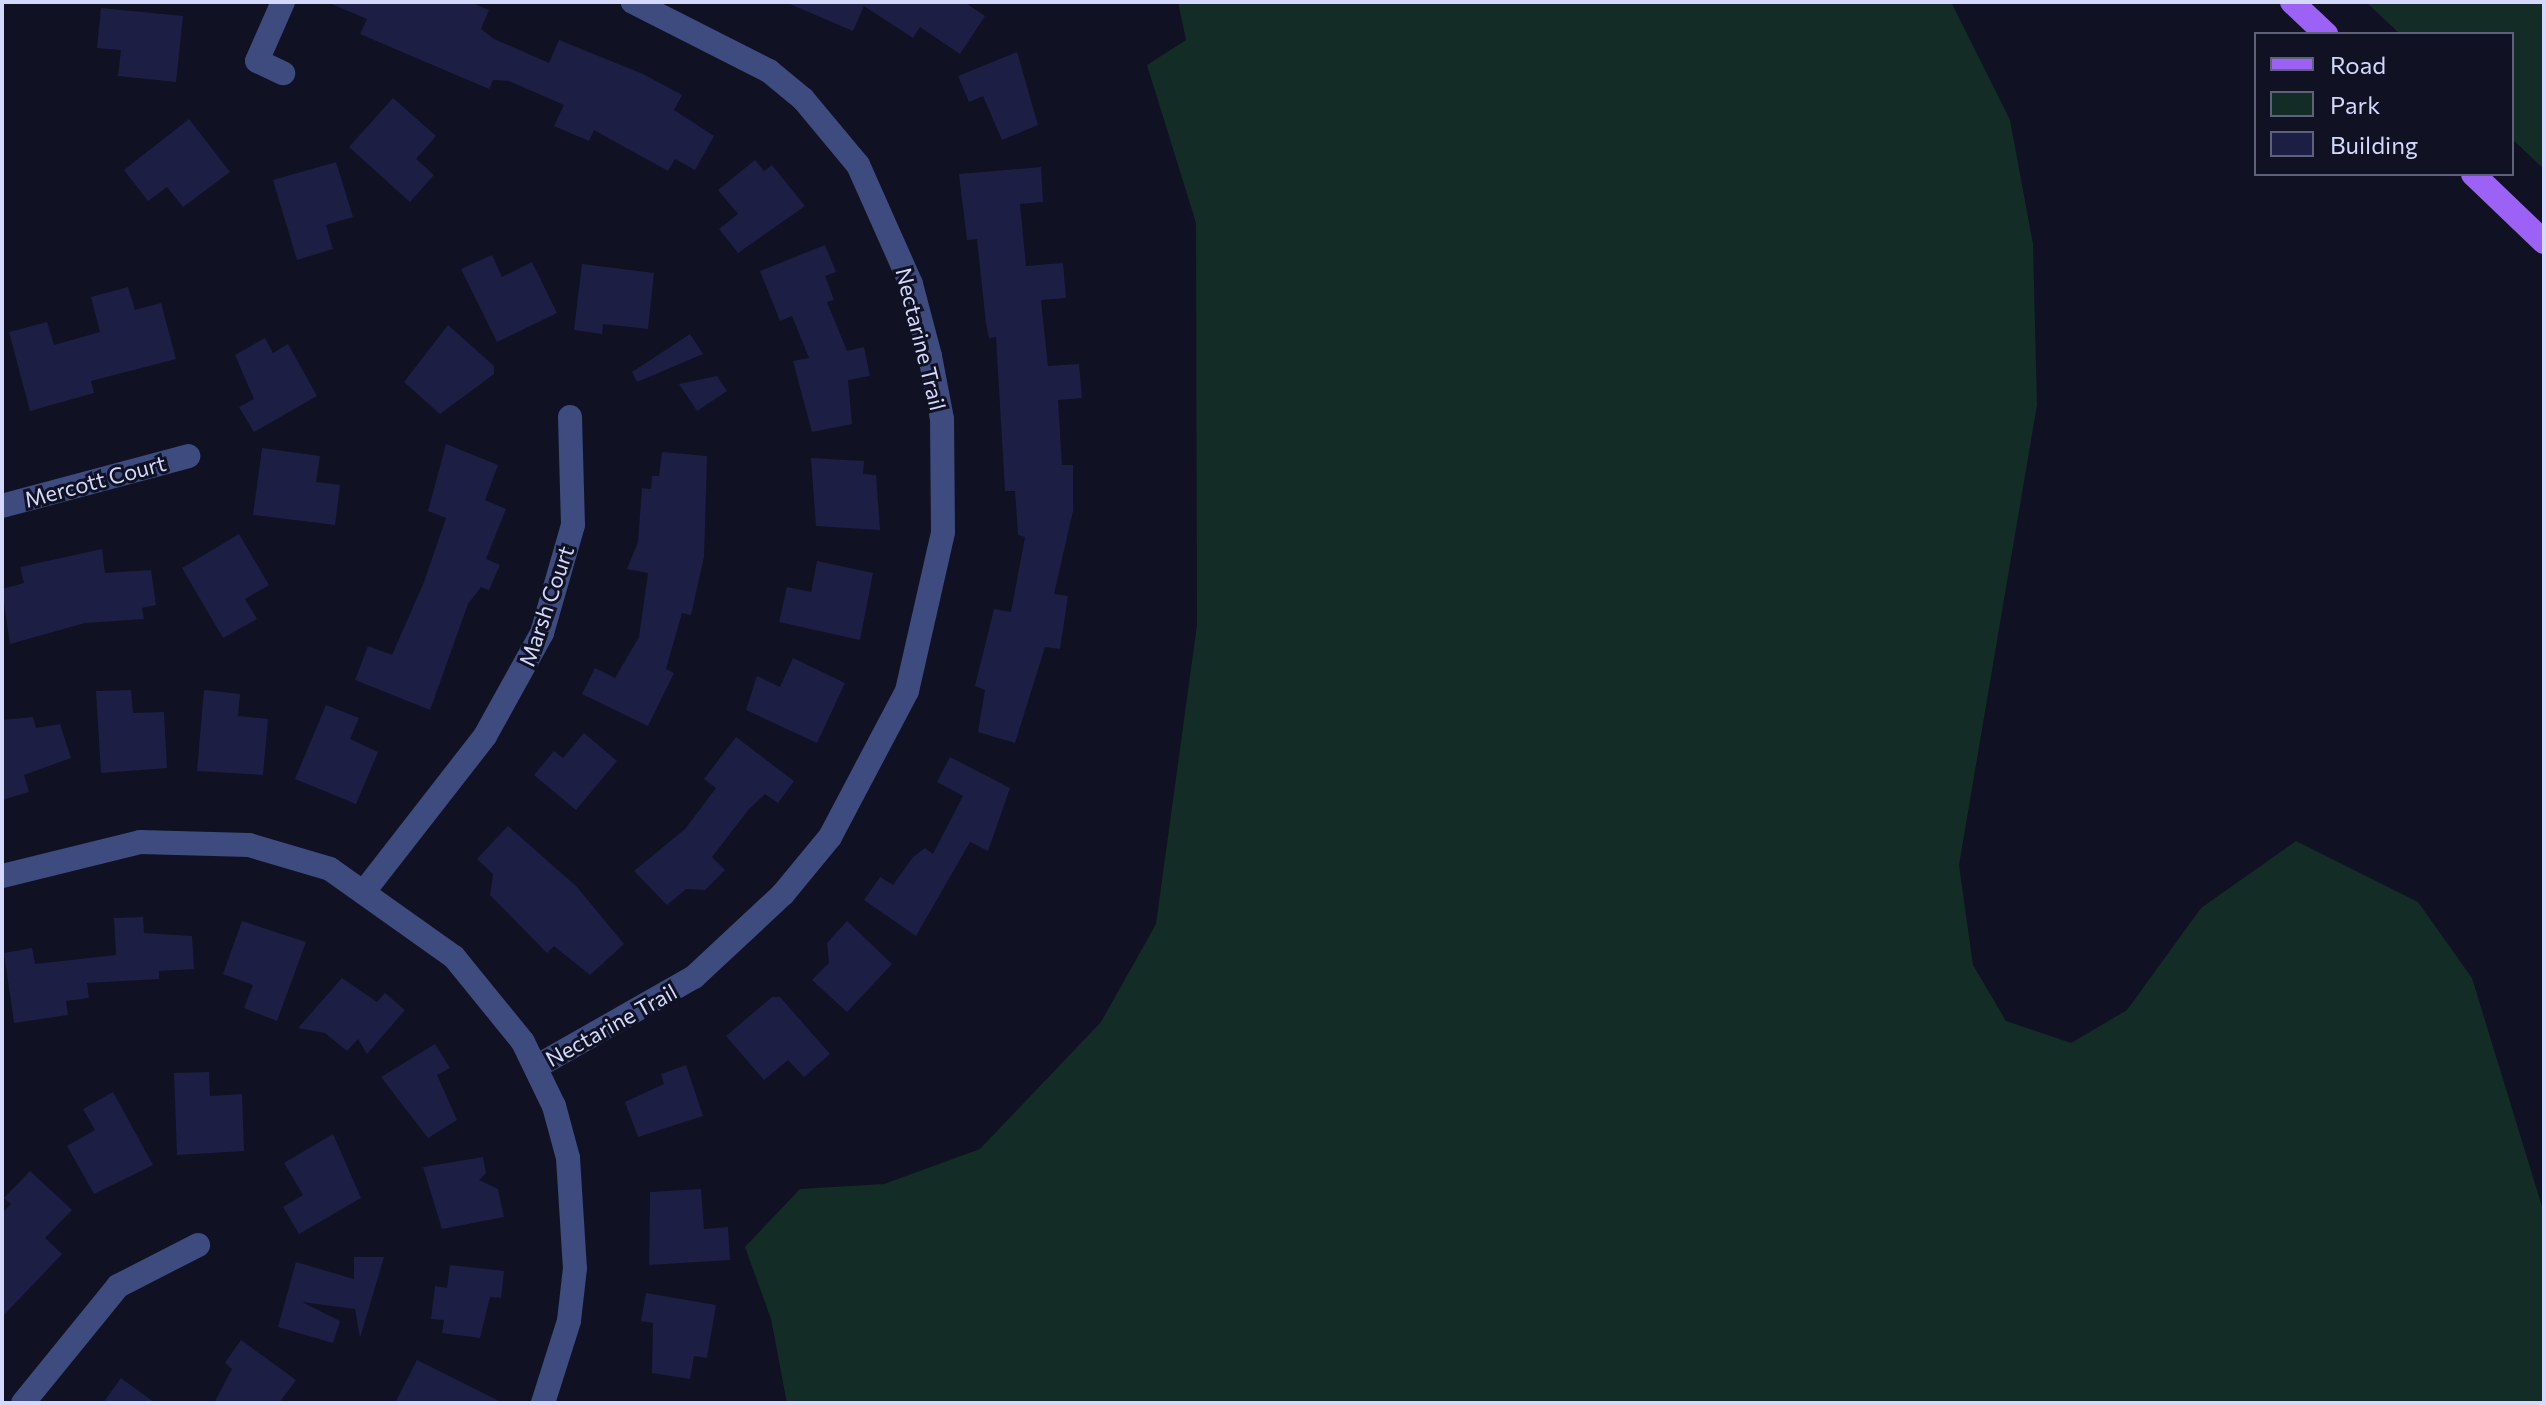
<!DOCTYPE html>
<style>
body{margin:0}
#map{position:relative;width:2546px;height:1405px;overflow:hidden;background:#101123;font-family:Commissioner,sans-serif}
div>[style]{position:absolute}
.green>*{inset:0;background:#132c25}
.building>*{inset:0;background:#1d1e43}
.minor>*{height:24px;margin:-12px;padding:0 12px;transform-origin:12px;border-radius:12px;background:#3e4b7f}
.major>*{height:24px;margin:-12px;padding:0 12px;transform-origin:12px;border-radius:12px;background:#9c62f5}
span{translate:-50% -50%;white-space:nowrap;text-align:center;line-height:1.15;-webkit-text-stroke:6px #101123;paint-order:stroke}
.street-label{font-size:22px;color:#d4d9fc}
.frame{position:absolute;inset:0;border:4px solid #d4d9fc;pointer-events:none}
.legend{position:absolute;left:2254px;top:32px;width:260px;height:144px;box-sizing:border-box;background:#101123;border:2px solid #5e617a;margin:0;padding:10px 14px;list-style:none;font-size:24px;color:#d4d9fc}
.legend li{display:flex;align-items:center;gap:16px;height:40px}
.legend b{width:40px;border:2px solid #5e617a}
</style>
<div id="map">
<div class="green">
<i style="clip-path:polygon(1178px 2px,1951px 2px,2010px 120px,2033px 244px,2037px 405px,1959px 865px,1973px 965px,2006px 1021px,2071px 1043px,2127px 1010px,2201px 908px,2296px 841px,2418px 902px,2472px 978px,2544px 1213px,2544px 1403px,787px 1403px,771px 1319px,745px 1247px,800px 1189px,884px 1184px,980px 1149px,1101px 1022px,1156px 924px,1197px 625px,1196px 223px,1147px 65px,1186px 40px)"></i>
<i style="clip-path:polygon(2366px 2px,2544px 2px,2544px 169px,2512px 139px,2512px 34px,2400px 34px)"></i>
</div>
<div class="building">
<i style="clip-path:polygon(327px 2px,470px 2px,489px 10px,481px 29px,494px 39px,549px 63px,559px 40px,643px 74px,682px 95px,674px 110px,714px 136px,695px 170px,675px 159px,668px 171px,594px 130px,589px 141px,554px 126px,564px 105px,509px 81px,493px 80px,489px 89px,360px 34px,367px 19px)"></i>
<i style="clip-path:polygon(785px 2px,964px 2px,985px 16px,960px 54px,920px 27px,913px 38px,864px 6px,853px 31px)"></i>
<i style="clip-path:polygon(101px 8px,183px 16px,176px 82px,118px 76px,121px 50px,97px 48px)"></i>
<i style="clip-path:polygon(1017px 52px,1038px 125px,1002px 140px,983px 96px,969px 102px,958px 76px)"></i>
<i style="clip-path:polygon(393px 98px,436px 136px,416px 159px,434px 175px,410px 202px,349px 147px)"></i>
<i style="clip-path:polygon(189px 119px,230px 172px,183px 207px,167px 187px,148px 201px,124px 170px)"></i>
<i style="clip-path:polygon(755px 160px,764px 171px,772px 165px,805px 206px,738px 253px,719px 229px,738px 214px,718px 190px)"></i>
<i style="clip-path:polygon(336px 162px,353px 217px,326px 225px,333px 249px,297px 260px,273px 180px)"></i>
<i style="clip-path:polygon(1041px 167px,1043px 202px,1020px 204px,1026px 266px,1063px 263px,1066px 298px,1041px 300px,1048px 366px,1079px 364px,1082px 398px,1058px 400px,1062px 465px,1073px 465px,1073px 511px,1054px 594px,1068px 596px,1060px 649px,1045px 647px,1015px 743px,978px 732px,985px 690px,975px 686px,994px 609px,1011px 612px,1025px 537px,1018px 535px,1015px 491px,1005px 491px,996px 337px,989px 338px,986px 324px,977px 239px,967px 240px,959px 174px)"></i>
<i style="clip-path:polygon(825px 245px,836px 272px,825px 276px,834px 300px,827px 302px,847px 351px,864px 347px,870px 376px,848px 380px,852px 424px,812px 432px,793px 361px,809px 358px,792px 316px,780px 321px,760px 271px)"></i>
<i style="clip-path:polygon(492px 255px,502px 277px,532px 262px,557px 313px,497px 342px,461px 269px)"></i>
<i style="clip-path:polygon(582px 264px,654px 273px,648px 329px,603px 324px,602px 334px,574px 330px)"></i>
<i style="clip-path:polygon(128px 287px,135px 310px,161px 303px,176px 359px,91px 381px,94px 393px,30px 411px,9px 332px,47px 322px,54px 345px,100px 332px,91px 297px)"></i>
<i style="clip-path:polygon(448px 325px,494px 366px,494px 374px,440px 414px,404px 382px)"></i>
<i style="clip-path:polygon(690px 334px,703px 354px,637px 382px,632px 372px)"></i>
<i style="clip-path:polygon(265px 338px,273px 353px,288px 344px,317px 396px,254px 432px,239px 407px,254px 399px,235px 355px)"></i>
<i style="clip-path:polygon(717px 376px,727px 391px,697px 411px,679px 384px)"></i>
<i style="clip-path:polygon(446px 444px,498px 465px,485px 500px,506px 509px,486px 559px,500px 565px,489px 590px,481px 587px,468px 604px,430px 710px,355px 680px,368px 646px,392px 655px,424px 582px,446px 518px,428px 511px)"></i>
<i style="clip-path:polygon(262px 448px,320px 456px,316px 482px,340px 485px,335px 525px,253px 515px)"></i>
<i style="clip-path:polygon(662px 452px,707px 456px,704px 557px,691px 615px,682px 613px,666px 669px,674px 673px,648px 726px,582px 694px,595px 668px,615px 678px,639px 637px,648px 573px,627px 569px,638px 542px,642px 488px,651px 489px,652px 476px,659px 476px)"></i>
<i style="clip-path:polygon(811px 458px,864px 461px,863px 474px,876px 475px,880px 530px,816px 526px)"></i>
<i style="clip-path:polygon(239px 534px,269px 585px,245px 599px,257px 619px,223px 638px,182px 568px)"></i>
<i style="clip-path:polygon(102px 549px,105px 573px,151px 570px,156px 605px,142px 608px,144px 619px,85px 623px,10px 644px,2px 589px,24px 583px,20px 567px)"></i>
<i style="clip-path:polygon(817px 561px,873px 573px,860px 640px,779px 622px,787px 587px,811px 592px)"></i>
<i style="clip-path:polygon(793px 658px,845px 683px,817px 743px,746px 710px,757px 676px,780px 687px)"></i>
<i style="clip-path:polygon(131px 690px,133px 713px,164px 712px,167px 768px,101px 773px,96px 691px)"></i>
<i style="clip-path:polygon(204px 690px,240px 694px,238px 716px,268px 719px,263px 775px,197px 771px)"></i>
<i style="clip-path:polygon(326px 705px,359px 718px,350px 739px,378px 752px,356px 804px,295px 779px)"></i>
<i style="clip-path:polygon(33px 717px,36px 728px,60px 724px,71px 758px,24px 775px,29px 792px,2px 800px,2px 720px)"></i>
<i style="clip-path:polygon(584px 733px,617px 761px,576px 810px,534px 775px,554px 751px,563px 758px)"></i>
<i style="clip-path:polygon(736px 737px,794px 781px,778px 803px,765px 794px,749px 809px,712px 857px,725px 870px,705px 890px,686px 889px,667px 905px,634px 871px,685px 829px,716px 788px,704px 779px)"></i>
<i style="clip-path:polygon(950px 757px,1010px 788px,988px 851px,970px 842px,916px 936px,864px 900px,880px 877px,893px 885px,913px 857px,925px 848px,933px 854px,963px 796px,937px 782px)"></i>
<i style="clip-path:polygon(508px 826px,577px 887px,624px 944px,590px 975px,554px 946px,547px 953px,490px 895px,493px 874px,477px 859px)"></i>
<i style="clip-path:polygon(143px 917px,144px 933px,192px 936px,194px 969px,159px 971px,159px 979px,87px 983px,89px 998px,66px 1001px,68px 1015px,14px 1023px,4px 953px,32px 948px,35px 964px,116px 955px,114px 918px)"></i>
<i style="clip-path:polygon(242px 921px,306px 942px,277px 1021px,244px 1008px,253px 985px,223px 974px)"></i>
<i style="clip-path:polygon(847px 921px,892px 964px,847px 1012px,812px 980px,829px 963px,827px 943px)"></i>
<i style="clip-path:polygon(342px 978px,377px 1002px,385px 993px,405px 1010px,367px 1054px,358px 1039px,347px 1051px,325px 1033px,298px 1028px)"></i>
<i style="clip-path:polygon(772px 997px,780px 997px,830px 1054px,804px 1077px,788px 1060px,764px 1080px,726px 1036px)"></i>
<i style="clip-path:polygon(435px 1044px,450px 1068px,437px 1075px,457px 1120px,428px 1138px,381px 1077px)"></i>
<i style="clip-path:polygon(686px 1065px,703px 1116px,638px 1137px,625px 1102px,664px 1084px,661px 1074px)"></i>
<i style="clip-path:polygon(209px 1072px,210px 1096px,242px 1094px,244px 1151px,177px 1155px,174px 1073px)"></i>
<i style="clip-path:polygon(113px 1092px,153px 1165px,94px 1194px,67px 1146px,95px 1130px,83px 1109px)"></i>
<i style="clip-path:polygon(333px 1134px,361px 1198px,299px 1234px,283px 1207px,303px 1195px,284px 1163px)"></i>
<i style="clip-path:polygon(483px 1157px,486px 1173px,479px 1180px,498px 1189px,504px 1217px,442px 1229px,423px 1167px)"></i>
<i style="clip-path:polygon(30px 1171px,72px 1210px,45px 1238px,62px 1254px,2px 1317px,2px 1213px,11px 1204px,4px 1198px)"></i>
<i style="clip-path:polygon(701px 1189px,704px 1229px,728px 1227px,730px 1260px,649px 1265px,650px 1192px)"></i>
<i style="clip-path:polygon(354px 1257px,384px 1257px,360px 1338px,355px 1309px,302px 1302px,340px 1321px,333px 1343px,278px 1327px,296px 1262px,354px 1279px)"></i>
<i style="clip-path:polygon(450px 1265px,504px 1271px,501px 1298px,490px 1297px,480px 1338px,442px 1333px,444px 1320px,431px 1319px,435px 1286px,447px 1288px)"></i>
<i style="clip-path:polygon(646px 1293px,716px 1305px,707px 1358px,694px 1356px,690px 1379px,652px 1373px,653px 1323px,641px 1321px)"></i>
<i style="clip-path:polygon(241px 1340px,296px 1380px,279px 1403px,214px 1403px,232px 1369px,225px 1363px)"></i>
<i style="clip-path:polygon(417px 1360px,503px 1403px,395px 1403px)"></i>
<i style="clip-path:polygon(121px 1378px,155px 1403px,103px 1403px)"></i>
</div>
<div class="minor">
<i style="left:283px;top:2px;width:64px;rotate:113.8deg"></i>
<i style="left:257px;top:61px;width:29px;rotate:25deg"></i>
<i style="left:2px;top:506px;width:193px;rotate:-15deg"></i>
<i style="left:2px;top:876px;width:142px;rotate:-13.8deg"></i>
<i style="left:140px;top:842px;width:109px;rotate:1.6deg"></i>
<i style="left:249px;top:845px;width:84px;rotate:16.5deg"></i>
<i style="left:330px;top:869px;width:152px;rotate:35.4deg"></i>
<i style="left:454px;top:957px;width:109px;rotate:50.9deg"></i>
<i style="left:523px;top:1042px;width:71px;rotate:64.2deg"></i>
<i style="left:554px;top:1106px;width:54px;rotate:74.9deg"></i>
<i style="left:568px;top:1158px;width:110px;rotate:86.4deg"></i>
<i style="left:575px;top:1268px;width:53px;rotate:96.5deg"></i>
<i style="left:569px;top:1321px;width:86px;rotate:107.6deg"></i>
<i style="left:366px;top:889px;width:194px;rotate:-52.1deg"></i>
<i style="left:485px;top:736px;width:118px;rotate:-61deg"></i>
<i style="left:542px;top:633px;width:112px;rotate:-74deg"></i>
<i style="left:573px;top:525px;width:108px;rotate:-91.6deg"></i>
<i style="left:536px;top:1067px;width:182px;rotate:-29.7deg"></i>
<i style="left:694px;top:977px;width:122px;rotate:-43deg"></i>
<i style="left:783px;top:894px;width:74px;rotate:-50.5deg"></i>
<i style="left:830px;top:837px;width:165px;rotate:-62.2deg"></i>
<i style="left:907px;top:691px;width:163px;rotate:-77.2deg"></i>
<i style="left:943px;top:532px;width:113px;rotate:-90.5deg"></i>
<i style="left:942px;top:419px;width:64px;rotate:-100.8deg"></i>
<i style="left:930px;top:356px;width:74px;rotate:-104.8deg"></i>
<i style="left:911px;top:284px;width:130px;rotate:-114deg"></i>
<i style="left:858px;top:165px;width:86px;rotate:-129.8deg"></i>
<i style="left:803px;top:99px;width:44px;rotate:-140.5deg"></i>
<i style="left:769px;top:71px;width:153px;rotate:-153.1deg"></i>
<i style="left:23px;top:1403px;width:151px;rotate:-50.9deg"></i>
<i style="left:118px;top:1286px;width:90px;rotate:-27.1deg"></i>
</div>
<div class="major">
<i style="left:2292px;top:2px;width:47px;rotate:43.3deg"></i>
<i style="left:2473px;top:174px;width:98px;rotate:43.8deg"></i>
</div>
<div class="street-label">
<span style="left:921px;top:339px;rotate:76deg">Nectarine Trail</span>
<span style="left:95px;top:481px;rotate:-15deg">Mercott Court</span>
<span style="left:546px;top:606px;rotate:-71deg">Marsh Court</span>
<span style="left:611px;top:1025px;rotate:-29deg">Nectarine Trail</span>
</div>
<div class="frame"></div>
<ul class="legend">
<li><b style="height:10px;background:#9c62f5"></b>Road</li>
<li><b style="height:22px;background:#132c25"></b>Park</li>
<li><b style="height:22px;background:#1d1e43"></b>Building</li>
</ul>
</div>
